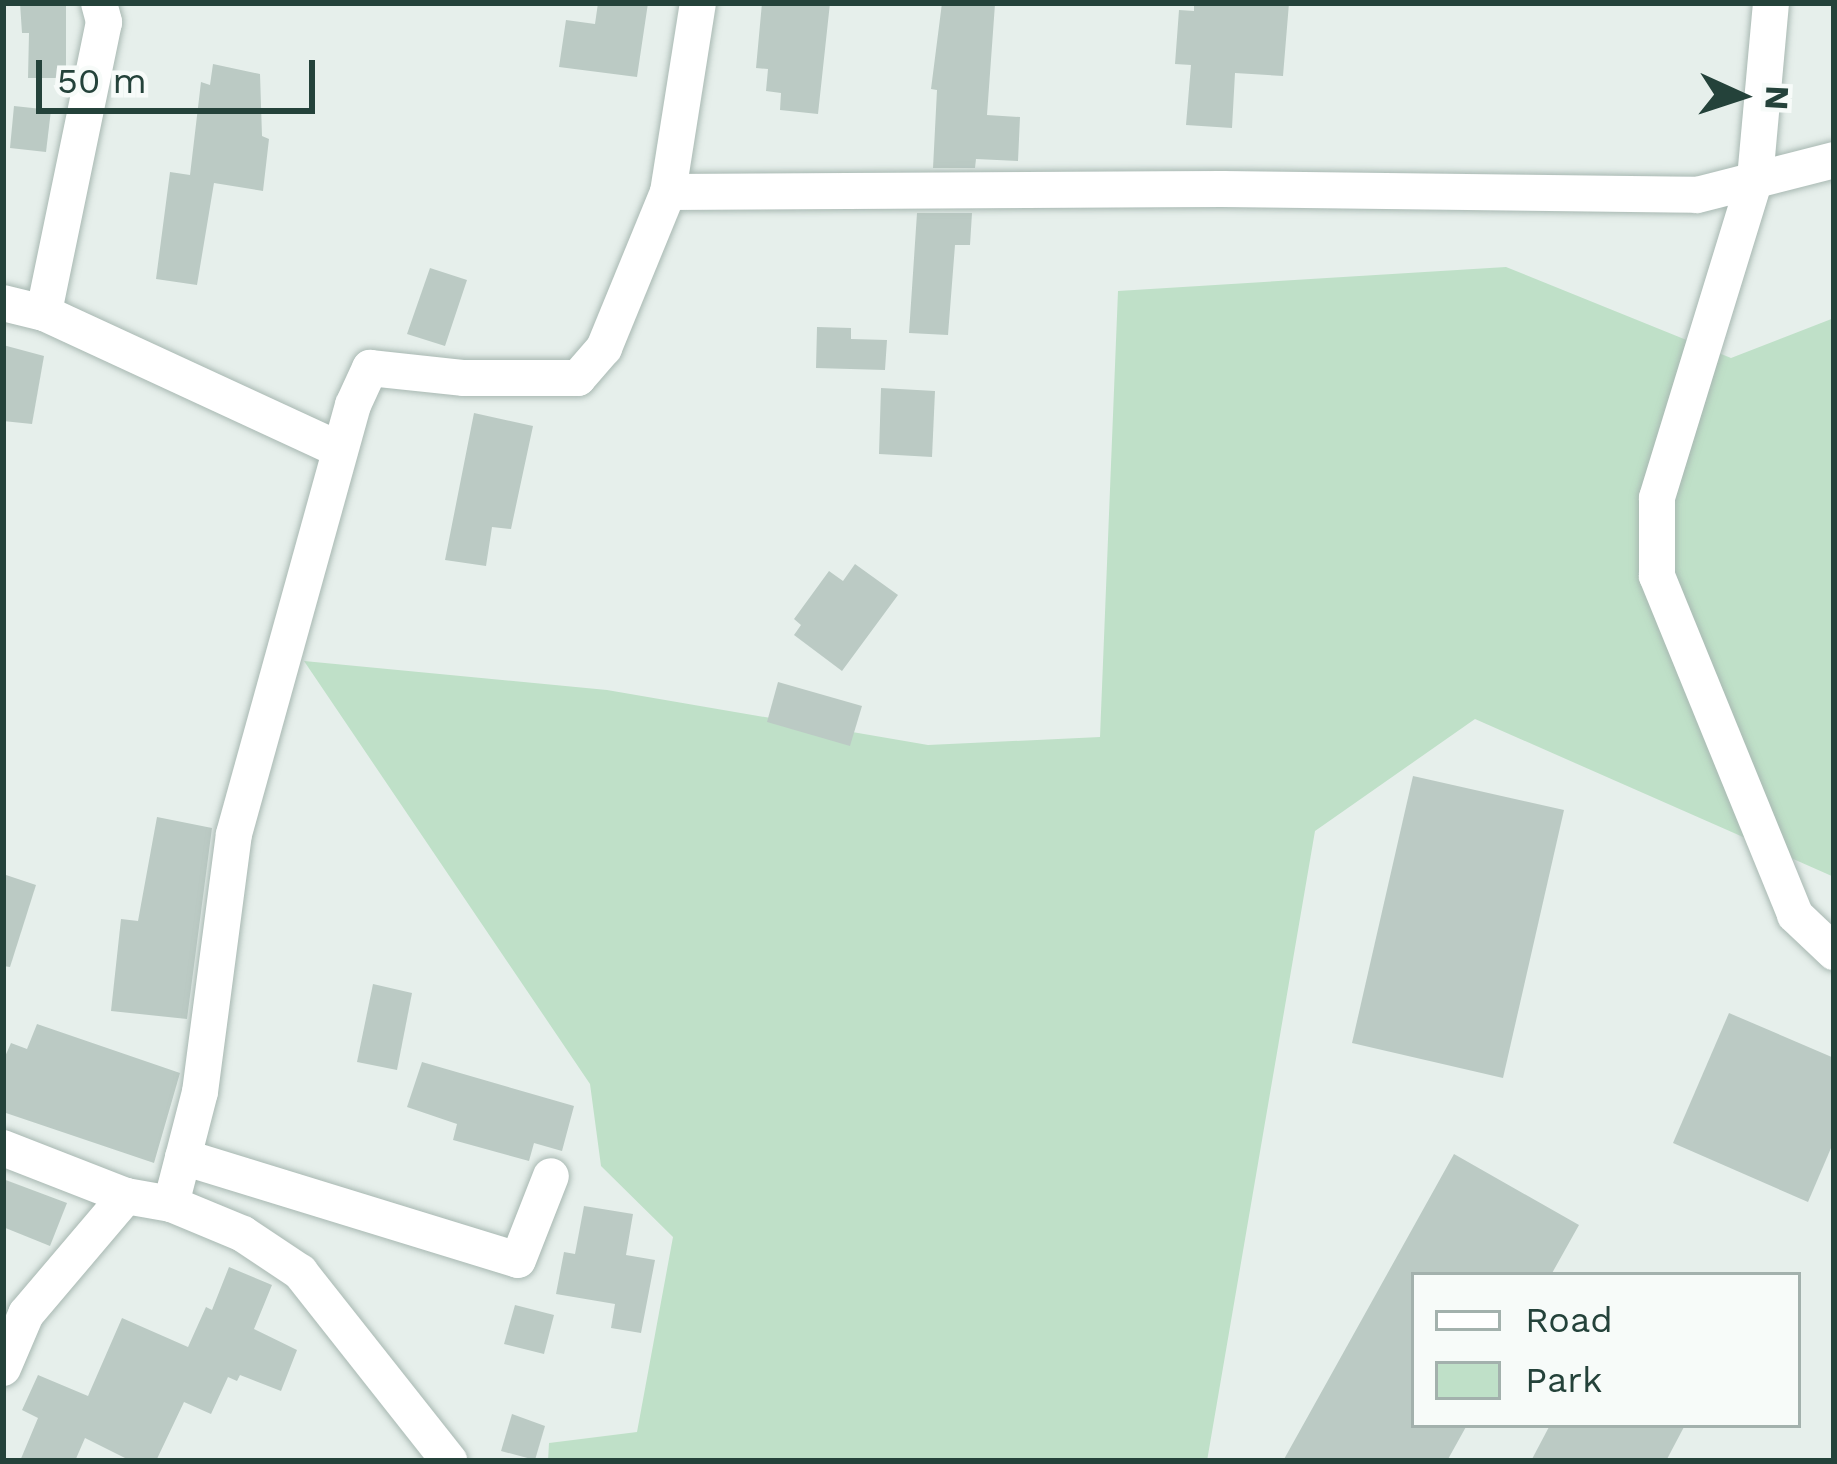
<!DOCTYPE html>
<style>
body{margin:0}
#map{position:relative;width:1837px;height:1464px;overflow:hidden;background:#e6efeb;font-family:"Work Sans",sans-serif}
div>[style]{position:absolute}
.green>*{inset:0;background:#bfe0c8}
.building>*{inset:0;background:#bbcac4}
.roads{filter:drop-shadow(0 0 3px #a8b8b2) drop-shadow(0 0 3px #a8b8b2)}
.street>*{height:36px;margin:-18px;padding:0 18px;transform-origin:18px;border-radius:18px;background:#fff}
span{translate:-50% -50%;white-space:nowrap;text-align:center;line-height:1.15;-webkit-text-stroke:9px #f7fbf9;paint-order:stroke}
.frame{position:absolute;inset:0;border:6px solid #24423a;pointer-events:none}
.legend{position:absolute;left:1411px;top:1272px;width:390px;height:156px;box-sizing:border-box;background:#f7fbf9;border:3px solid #a3b1ad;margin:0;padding:15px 21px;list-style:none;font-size:36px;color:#24423a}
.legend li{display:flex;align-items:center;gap:24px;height:60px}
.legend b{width:60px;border:3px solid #a3b1ad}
.north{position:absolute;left:1681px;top:36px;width:120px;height:120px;-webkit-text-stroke:9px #f7fbf9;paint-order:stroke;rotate:93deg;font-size:33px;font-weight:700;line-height:48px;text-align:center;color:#24423a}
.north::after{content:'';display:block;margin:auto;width:42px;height:54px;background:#24423a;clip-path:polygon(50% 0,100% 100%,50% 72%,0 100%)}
.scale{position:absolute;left:36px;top:60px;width:279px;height:54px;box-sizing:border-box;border:6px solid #24423a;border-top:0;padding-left:15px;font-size:36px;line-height:42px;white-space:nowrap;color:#24423a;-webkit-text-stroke:9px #f7fbf9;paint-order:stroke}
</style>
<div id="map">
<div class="green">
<i style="clip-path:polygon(1506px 267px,1731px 358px,1834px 318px,1834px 877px,1475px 719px,1315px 831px,1207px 1461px,548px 1461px,549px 1443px,637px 1432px,673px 1237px,601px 1166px,590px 1084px,304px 661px,607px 690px,928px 745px,1100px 737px,1118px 291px)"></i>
</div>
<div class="building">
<i style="clip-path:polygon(20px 3px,66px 3px,66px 78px,28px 78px,29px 33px,22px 33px)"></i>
<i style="clip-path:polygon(598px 3px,648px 3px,637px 77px,559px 67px,566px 20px,595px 24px)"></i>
<i style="clip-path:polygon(762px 3px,830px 3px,818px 114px,780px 110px,781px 93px,766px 91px,768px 69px,756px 68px)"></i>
<i style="clip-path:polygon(942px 3px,995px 4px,987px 115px,1020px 117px,1018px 161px,976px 159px,975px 168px,933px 168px,937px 90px,931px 89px)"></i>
<i style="clip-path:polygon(1194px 3px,1289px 3px,1283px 76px,1235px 73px,1232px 128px,1186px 125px,1191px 65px,1175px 64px,1179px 10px,1194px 11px)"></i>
<i style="clip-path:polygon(213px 64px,260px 74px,262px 136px,269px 139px,263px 191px,214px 183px,197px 285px,156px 279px,170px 172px,190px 175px,201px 82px,210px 85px)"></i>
<i style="clip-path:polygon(14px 106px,51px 110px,46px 152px,10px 148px)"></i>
<i style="clip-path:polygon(917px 213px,972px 213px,970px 245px,955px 245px,948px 335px,909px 333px)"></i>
<i style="clip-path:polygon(430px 268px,467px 280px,445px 346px,407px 334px)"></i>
<i style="clip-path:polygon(817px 327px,851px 328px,851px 339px,887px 340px,885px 370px,816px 368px)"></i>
<i style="clip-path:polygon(3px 345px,44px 356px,32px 424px,3px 421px)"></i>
<i style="clip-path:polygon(881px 388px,935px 391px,932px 457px,879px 454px)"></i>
<i style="clip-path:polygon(474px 413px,533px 426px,511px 529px,492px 527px,486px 566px,445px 560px)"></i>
<i style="clip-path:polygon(855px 564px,898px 595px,842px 671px,794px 635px,801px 625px,794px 619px,829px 571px,843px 581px)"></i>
<i style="clip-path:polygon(778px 682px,862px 706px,850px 746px,767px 722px)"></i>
<i style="clip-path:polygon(1413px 776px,1564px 810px,1503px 1078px,1352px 1043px)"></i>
<i style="clip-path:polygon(157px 817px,212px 828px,187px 1019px,111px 1011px,121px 919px,138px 921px)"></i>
<i style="clip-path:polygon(3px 874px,36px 885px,10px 967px,3px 966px)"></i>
<i style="clip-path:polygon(373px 984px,412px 993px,397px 1070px,357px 1062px)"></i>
<i style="clip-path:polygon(1729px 1013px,1834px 1058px,1834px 1141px,1808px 1202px,1673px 1143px)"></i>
<i style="clip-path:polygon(37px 1024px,180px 1073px,154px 1163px,3px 1112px,3px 1061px,11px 1043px,27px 1049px)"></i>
<i style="clip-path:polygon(422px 1062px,574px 1106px,562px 1151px,534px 1143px,529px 1161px,453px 1140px,457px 1124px,407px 1107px)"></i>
<i style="clip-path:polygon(1454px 1154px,1579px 1225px,1551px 1275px,1414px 1275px,1414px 1425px,1467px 1425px,1447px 1461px,1283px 1461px)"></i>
<i style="clip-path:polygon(3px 1179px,67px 1203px,50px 1246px,3px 1227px)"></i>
<i style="clip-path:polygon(584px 1206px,633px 1214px,626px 1255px,655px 1260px,641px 1333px,611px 1328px,615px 1304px,556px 1294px,564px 1252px,575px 1254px)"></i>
<i style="clip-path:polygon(229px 1267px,272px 1285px,254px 1329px,297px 1350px,281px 1391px,240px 1375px,237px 1381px,228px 1377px,211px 1414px,184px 1402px,156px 1461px,131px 1461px,85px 1438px,75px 1461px,20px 1461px,38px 1418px,22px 1410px,38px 1375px,88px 1396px,122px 1318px,188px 1347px,206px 1307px,212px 1310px)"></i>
<i style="clip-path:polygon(515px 1305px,554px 1315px,544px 1354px,504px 1344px)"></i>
<i style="clip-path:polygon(512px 1414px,545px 1426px,535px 1460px,501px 1451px)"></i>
<i style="clip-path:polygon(1550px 1425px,1685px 1425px,1666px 1461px,1531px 1461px)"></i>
</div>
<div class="roads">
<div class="street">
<i style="left:99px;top:3px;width:20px;rotate:75deg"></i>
<i style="left:104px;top:22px;width:297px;rotate:101.7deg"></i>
<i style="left:44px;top:313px;width:325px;rotate:24.8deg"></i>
<i style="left:1771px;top:3px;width:177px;rotate:95.2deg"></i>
<i style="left:1755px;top:179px;width:334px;rotate:107.1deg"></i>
<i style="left:1657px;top:498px;width:78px;rotate:90deg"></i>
<i style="left:1657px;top:576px;width:366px;rotate:67.8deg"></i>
<i style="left:1795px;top:915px;width:54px;rotate:43.5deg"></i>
<i style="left:668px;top:192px;width:555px;rotate:-0.31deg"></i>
<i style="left:1223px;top:189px;width:474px;rotate:0.7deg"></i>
<i style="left:1697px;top:195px;width:141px;rotate:-14.3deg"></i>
<i style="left:3px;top:303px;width:42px;rotate:13.7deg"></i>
<i style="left:3px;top:1148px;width:132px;rotate:21.3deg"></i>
<i style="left:126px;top:1196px;width:46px;rotate:10.1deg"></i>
<i style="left:171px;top:1204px;width:78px;rotate:22.6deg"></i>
<i style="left:243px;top:1234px;width:69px;rotate:33.7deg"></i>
<i style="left:300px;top:1272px;width:241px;rotate:51.7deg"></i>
<i style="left:183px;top:1157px;width:350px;rotate:17.1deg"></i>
<i style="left:518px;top:1260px;width:90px;rotate:-68.6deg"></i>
<i style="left:171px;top:1204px;width:116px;rotate:-75.5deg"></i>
<i style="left:200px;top:1092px;width:260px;rotate:-82.5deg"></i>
<i style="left:234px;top:834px;width:445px;rotate:-74.5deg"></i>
<i style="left:353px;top:405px;width:41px;rotate:-65.3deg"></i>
<i style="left:370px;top:368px;width:95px;rotate:6.1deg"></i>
<i style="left:464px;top:378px;width:114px"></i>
<i style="left:578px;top:378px;width:40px;rotate:-49deg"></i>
<i style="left:604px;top:348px;width:169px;rotate:-67.7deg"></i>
<i style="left:668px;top:192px;width:191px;rotate:-81deg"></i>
<i style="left:3px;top:1368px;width:59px;rotate:-66.9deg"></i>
<i style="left:26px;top:1314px;width:155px;rotate:-49.7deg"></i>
</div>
</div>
<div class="frame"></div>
<ul class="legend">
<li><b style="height:15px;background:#fff"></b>Road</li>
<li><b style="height:33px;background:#bfe0c8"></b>Park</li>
</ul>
<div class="north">N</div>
<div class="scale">50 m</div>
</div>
